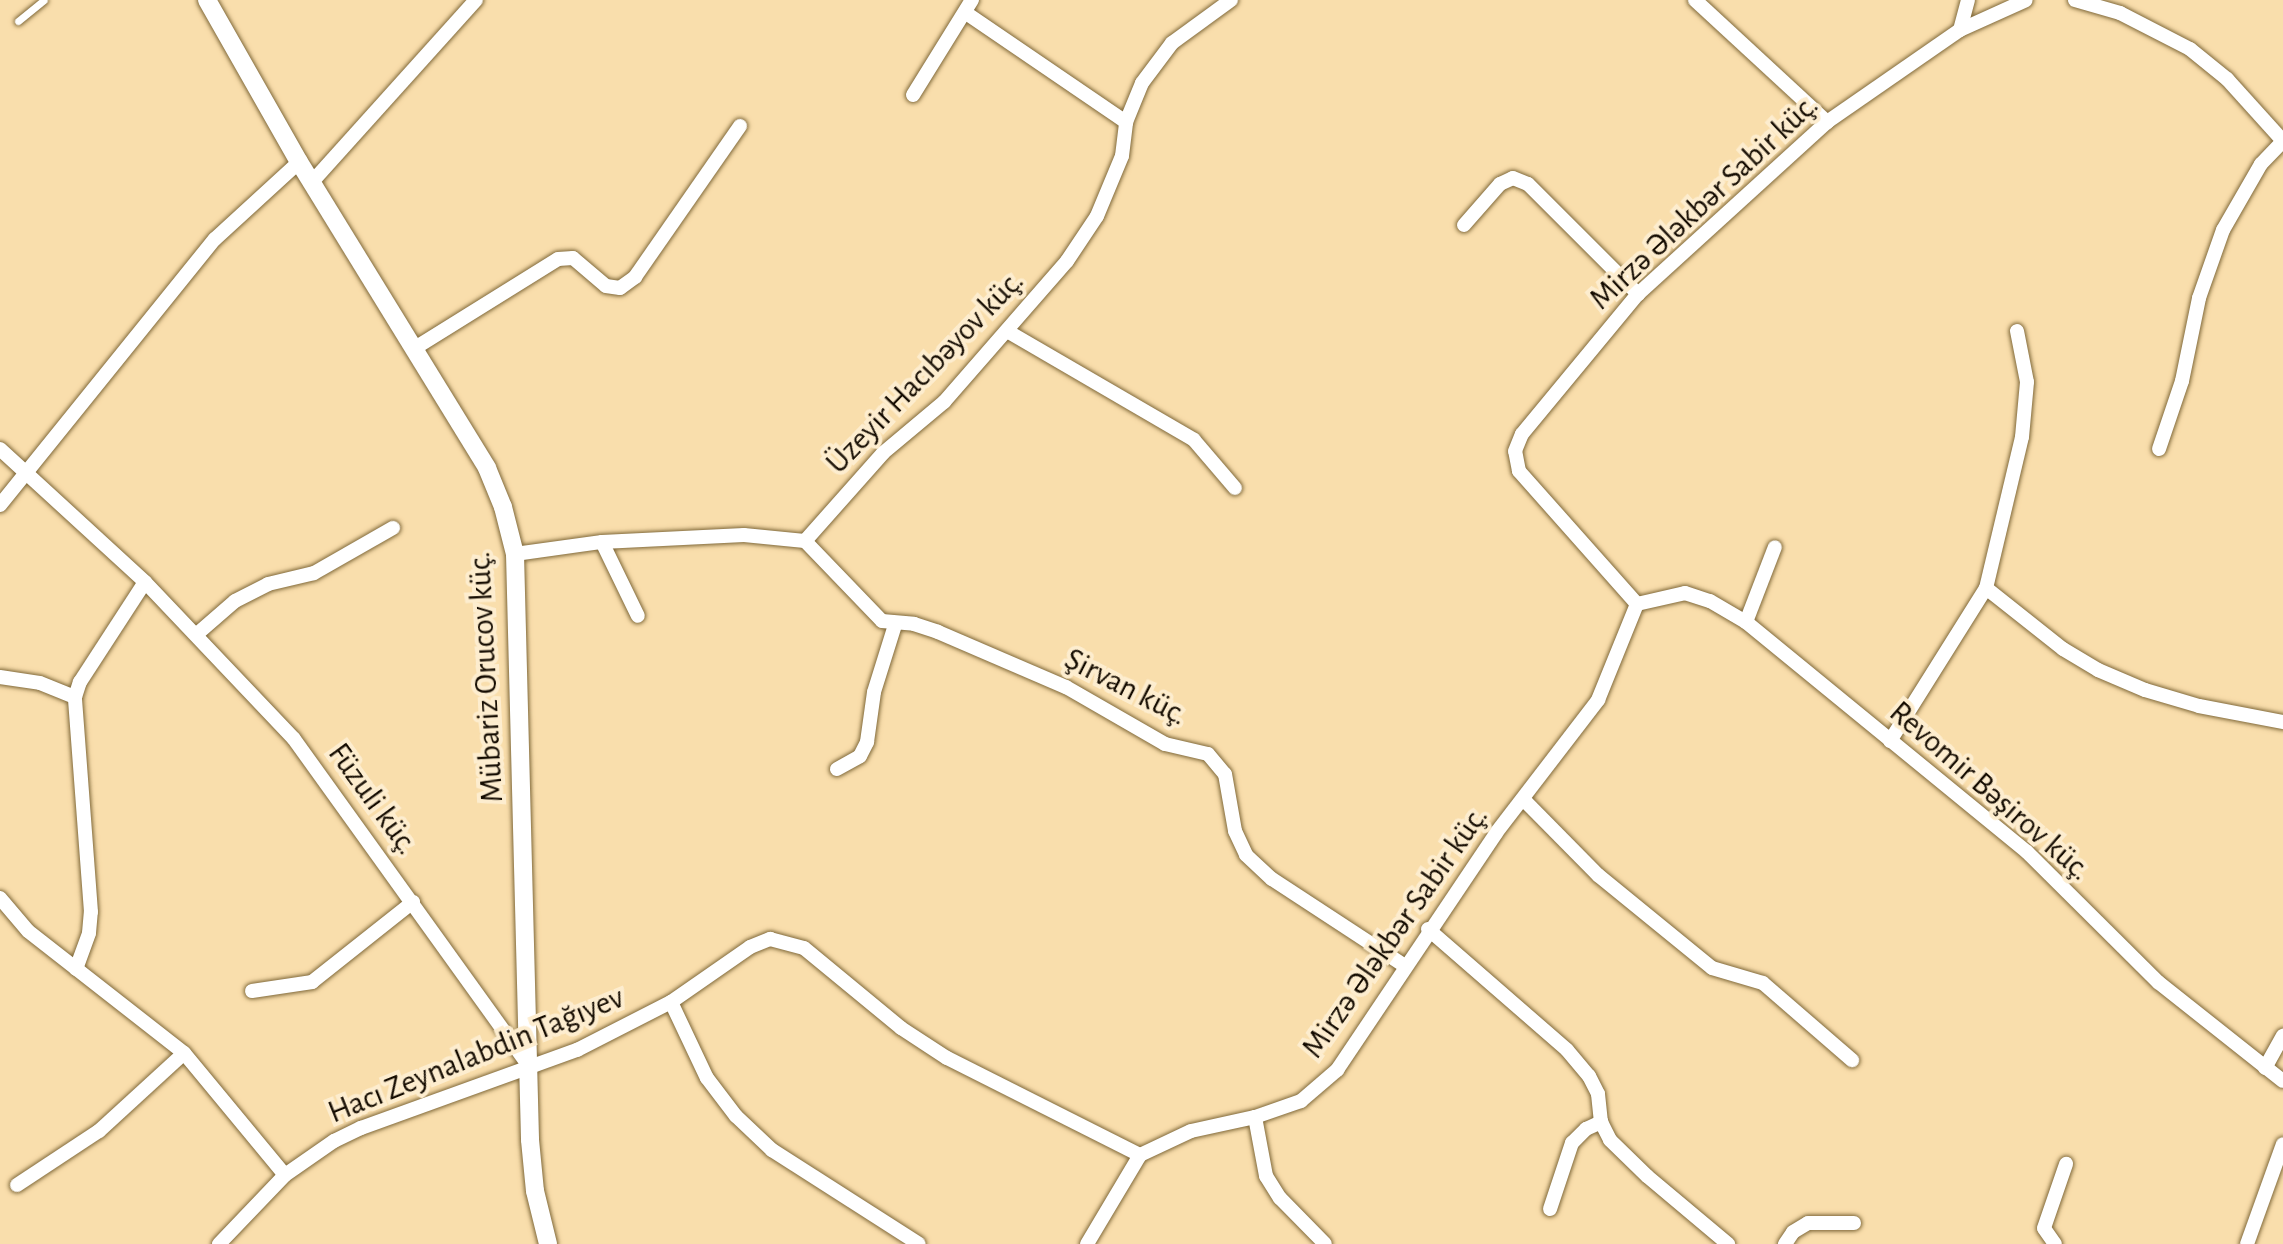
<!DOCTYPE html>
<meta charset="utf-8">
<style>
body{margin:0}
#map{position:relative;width:2283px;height:1244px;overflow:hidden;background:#f9deac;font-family:"Alegreya Sans",sans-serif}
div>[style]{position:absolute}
.roads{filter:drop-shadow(0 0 2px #80693a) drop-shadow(0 0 2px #80693a)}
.service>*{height:7px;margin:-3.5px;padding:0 3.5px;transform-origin:3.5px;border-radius:3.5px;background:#fff}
.minor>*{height:14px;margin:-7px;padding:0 7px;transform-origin:7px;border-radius:7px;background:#fff}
.tertiary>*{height:18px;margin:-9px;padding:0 9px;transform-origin:9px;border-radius:9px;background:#fff}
span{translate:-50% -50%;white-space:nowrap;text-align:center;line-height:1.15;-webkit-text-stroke:8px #fdedcf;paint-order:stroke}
.street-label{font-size:32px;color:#140b00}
</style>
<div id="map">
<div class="roads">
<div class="service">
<i style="left:18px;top:21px;width:33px;rotate:-39deg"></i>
</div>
<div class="minor">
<i style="left:1695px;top:0;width:180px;rotate:42.7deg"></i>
<i style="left:1968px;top:0;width:31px;rotate:105deg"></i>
<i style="left:1960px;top:30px;width:72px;rotate:-24.4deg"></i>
<i style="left:2075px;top:0;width:47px;rotate:16.1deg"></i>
<i style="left:2120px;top:13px;width:79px;rotate:27.2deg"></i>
<i style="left:2190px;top:49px;width:48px;rotate:39deg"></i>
<i style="left:2227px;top:79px;width:84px;rotate:47.9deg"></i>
<i style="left:966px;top:13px;width:194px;rotate:34.3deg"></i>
<i style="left:913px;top:95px;width:112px;rotate:-58.2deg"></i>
<i style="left:312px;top:182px;width:245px;rotate:-48deg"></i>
<i style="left:1464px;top:225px;width:55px;rotate:-48.7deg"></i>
<i style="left:1500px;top:184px;width:14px;rotate:-25deg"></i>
<i style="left:1513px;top:178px;width:16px;rotate:22deg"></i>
<i style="left:1528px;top:184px;width:156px;rotate:45deg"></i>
<i style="left:1007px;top:331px;width:216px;rotate:30.2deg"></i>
<i style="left:1194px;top:440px;width:63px;rotate:49.5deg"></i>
<i style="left:2017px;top:331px;width:52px;rotate:78.9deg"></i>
<i style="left:2027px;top:382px;width:55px;rotate:95.2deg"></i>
<i style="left:2022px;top:437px;width:155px;rotate:103.4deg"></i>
<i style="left:1986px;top:588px;width:98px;rotate:38.4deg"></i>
<i style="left:2063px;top:649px;width:41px;rotate:31deg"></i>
<i style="left:2098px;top:670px;width:51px;rotate:23.1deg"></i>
<i style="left:2145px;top:690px;width:56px;rotate:16.5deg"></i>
<i style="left:2199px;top:706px;width:86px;rotate:10.8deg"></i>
<i style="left:415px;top:348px;width:168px;rotate:-31.9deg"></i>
<i style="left:558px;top:259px;width:15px;rotate:-4deg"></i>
<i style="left:573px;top:258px;width:43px;rotate:40.3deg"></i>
<i style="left:606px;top:286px;width:14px;rotate:8deg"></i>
<i style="left:620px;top:288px;width:19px;rotate:-36deg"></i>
<i style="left:635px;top:277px;width:184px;rotate:-55.2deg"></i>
<i style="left:0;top:449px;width:197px;rotate:42.5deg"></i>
<i style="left:145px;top:582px;width:216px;rotate:46.5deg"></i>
<i style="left:294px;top:739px;width:401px;rotate:54.3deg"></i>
<i style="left:2159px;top:449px;width:72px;rotate:-71.3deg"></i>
<i style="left:2182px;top:381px;width:85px;rotate:-78.4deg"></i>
<i style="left:2199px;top:298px;width:72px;rotate:-70.6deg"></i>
<i style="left:2223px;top:230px;width:76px;rotate:-60.1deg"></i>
<i style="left:2261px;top:164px;width:32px;rotate:-46deg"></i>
<i style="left:0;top:505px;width:342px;rotate:-51.1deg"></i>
<i style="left:215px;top:239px;width:114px;rotate:-42.5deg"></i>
<i style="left:805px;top:541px;width:111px;rotate:46.1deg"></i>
<i style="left:882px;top:621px;width:32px;rotate:5deg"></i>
<i style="left:914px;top:624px;width:25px;rotate:18deg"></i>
<i style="left:938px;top:632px;width:139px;rotate:23.3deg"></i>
<i style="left:1066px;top:687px;width:114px;rotate:29.9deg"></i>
<i style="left:1165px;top:744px;width:44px;rotate:13.1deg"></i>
<i style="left:1208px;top:754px;width:26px;rotate:50deg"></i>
<i style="left:1225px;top:774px;width:58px;rotate:80deg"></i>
<i style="left:1235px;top:831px;width:26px;rotate:65deg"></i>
<i style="left:1246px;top:855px;width:35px;rotate:43deg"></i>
<i style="left:1272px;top:879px;width:159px;rotate:33.2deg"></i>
<i style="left:602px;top:542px;width:82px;rotate:64.1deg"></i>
<i style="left:515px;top:554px;width:88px;rotate:-7.9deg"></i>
<i style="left:602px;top:542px;width:142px;rotate:-2.8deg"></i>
<i style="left:744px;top:535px;width:61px;rotate:5.6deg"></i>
<i style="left:805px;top:541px;width:118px;rotate:-48.4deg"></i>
<i style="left:883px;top:453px;width:80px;rotate:-39.9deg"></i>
<i style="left:944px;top:402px;width:187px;rotate:-48.9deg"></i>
<i style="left:1067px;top:261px;width:54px;rotate:-56.3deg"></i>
<i style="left:1097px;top:216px;width:65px;rotate:-67.4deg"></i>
<i style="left:1122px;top:156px;width:34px;rotate:-83deg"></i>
<i style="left:1126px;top:122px;width:42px;rotate:-67.7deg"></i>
<i style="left:1142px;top:83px;width:50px;rotate:-53.1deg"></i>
<i style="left:1172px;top:43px;width:73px;rotate:-36.1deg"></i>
<i style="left:1637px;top:604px;width:49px;rotate:-12.9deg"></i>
<i style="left:1685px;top:593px;width:26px;rotate:18deg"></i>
<i style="left:1710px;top:601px;width:42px;rotate:30.3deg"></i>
<i style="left:1746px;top:622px;width:363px;rotate:39.3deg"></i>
<i style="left:2027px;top:852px;width:185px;rotate:44.8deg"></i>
<i style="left:2158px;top:982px;width:159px;rotate:38.4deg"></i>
<i style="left:1746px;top:622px;width:80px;rotate:-68.9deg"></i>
<i style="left:197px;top:634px;width:50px;rotate:-41deg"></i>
<i style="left:235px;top:601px;width:37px;rotate:-27deg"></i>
<i style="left:268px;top:584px;width:47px;rotate:-13.4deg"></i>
<i style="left:314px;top:573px;width:91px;rotate:-29.7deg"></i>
<i style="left:0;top:677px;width:40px;rotate:8.5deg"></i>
<i style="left:40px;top:683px;width:38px;rotate:22deg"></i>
<i style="left:1890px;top:741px;width:181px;rotate:-57.9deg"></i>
<i style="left:837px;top:769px;width:26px;rotate:-29deg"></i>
<i style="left:860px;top:756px;width:16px;rotate:-63deg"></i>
<i style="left:867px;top:742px;width:50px;rotate:-82deg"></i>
<i style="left:874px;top:692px;width:70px;rotate:-72.6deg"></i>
<i style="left:1523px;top:799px;width:107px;rotate:45.4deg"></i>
<i style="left:1598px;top:875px;width:147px;rotate:39.2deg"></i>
<i style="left:1712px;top:968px;width:53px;rotate:16.4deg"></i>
<i style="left:1763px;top:983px;width:118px;rotate:40.9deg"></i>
<i style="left:0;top:898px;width:43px;rotate:49.7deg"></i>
<i style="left:28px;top:931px;width:198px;rotate:38deg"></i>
<i style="left:184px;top:1053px;width:158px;rotate:50.4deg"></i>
<i style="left:1428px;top:929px;width:184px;rotate:41deg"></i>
<i style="left:1567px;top:1050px;width:34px;rotate:50deg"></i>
<i style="left:1589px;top:1076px;width:20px;rotate:63deg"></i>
<i style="left:1598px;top:1094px;width:28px;rotate:84deg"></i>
<i style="left:1601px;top:1122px;width:20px;rotate:63deg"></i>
<i style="left:1610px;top:1140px;width:52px;rotate:44.2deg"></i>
<i style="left:1647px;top:1176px;width:106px;rotate:40deg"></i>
<i style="left:76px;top:969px;width:38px;rotate:-70deg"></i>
<i style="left:89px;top:933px;width:21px;rotate:-85deg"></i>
<i style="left:91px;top:912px;width:216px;rotate:-94.3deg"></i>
<i style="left:75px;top:697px;width:16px;rotate:-72deg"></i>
<i style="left:80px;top:682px;width:119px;rotate:-57deg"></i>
<i style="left:252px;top:991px;width:61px;rotate:-8.5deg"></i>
<i style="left:312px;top:982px;width:129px;rotate:-38.4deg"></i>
<i style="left:671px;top:1002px;width:84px;rotate:64.7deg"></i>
<i style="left:707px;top:1078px;width:48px;rotate:52.7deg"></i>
<i style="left:736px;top:1116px;width:50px;rotate:43.4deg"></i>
<i style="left:772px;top:1150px;width:174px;rotate:32.6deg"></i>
<i style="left:2265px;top:1068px;width:37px;rotate:-61deg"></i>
<i style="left:1255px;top:1117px;width:60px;rotate:79.4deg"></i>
<i style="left:1266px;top:1176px;width:26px;rotate:58deg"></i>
<i style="left:1280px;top:1198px;width:64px;rotate:45.6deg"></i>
<i style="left:17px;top:1185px;width:98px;rotate:-33.4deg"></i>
<i style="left:99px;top:1131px;width:115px;rotate:-42.5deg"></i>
<i style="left:1550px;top:1209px;width:70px;rotate:-71.6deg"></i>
<i style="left:1572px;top:1143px;width:20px;rotate:-45deg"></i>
<i style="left:1586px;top:1129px;width:17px;rotate:-25deg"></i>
<i style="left:219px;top:1244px;width:95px;rotate:-46.3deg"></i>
<i style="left:285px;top:1175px;width:60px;rotate:-34.8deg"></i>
<i style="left:334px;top:1141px;width:30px;rotate:-26deg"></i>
<i style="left:361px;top:1128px;width:230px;rotate:-19.9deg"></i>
<i style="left:577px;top:1050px;width:106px;rotate:-27.1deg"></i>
<i style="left:671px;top:1002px;width:96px;rotate:-34.8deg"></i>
<i style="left:750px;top:947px;width:22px;rotate:-22deg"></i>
<i style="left:770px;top:939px;width:35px;rotate:15deg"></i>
<i style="left:804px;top:948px;width:126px;rotate:39.5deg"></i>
<i style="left:901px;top:1028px;width:55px;rotate:33.1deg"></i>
<i style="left:947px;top:1058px;width:216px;rotate:26.7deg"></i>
<i style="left:1087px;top:1244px;width:104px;rotate:-59.2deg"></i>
<i style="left:1140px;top:1155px;width:56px;rotate:-25.2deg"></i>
<i style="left:1191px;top:1131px;width:66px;rotate:-12.3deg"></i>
<i style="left:1255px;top:1117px;width:49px;rotate:-19.2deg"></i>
<i style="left:1301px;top:1101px;width:48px;rotate:-40.7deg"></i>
<i style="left:1337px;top:1070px;width:285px;rotate:-56.1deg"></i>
<i style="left:1496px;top:833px;width:168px;rotate:-52.5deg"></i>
<i style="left:1598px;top:700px;width:104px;rotate:-67.9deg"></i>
<i style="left:1637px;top:604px;width:178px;rotate:-131.6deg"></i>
<i style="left:1519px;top:471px;width:20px;rotate:-101deg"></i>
<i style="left:1515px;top:451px;width:18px;rotate:-68deg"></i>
<i style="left:1522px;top:434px;width:182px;rotate:-50.4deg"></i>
<i style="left:1638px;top:294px;width:256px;rotate:-42.3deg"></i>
<i style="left:1827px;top:122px;width:162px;rotate:-34.7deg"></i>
<i style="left:1785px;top:1244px;width:14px;rotate:-56deg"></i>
<i style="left:1793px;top:1232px;width:17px;rotate:-31deg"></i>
<i style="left:1808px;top:1223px;width:46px"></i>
<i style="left:2055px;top:1244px;width:19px;rotate:-125deg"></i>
<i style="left:2044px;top:1228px;width:68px;rotate:-71deg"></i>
<i style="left:2247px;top:1244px;width:106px;rotate:-70.2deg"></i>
</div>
<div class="tertiary">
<i style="left:207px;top:0;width:186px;rotate:60.4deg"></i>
<i style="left:299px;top:162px;width:359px;rotate:58.4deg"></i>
<i style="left:487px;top:468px;width:42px;rotate:67.7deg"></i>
<i style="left:503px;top:507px;width:49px;rotate:75.7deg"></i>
<i style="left:515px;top:554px;width:586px;rotate:88.53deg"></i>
<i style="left:530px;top:1140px;width:51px;rotate:84.4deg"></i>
<i style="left:535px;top:1191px;width:55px;rotate:76.2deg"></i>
</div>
</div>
<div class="street-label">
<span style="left:1704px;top:202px;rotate:-43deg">Mirzə Ələkbər Sabir küç.</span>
<span style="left:925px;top:372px;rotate:-46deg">Üzeyir Hacıbəyov küç.</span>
<span style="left:486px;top:677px;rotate:-93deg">Mübariz Orucov küç.</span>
<span style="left:1126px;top:687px;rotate:27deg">Şirvan küç.</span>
<span style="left:1990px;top:791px;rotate:41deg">Revomir Bəşirov küç.</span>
<span style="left:373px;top:799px;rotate:54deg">Füzuli küç.</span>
<span style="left:1395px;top:932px;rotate:-55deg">Mirzə Ələkbər Sabir küç.</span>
<span style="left:476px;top:1055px;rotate:-22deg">Hacı Zeynalabdin Tağıyev</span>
</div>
</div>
